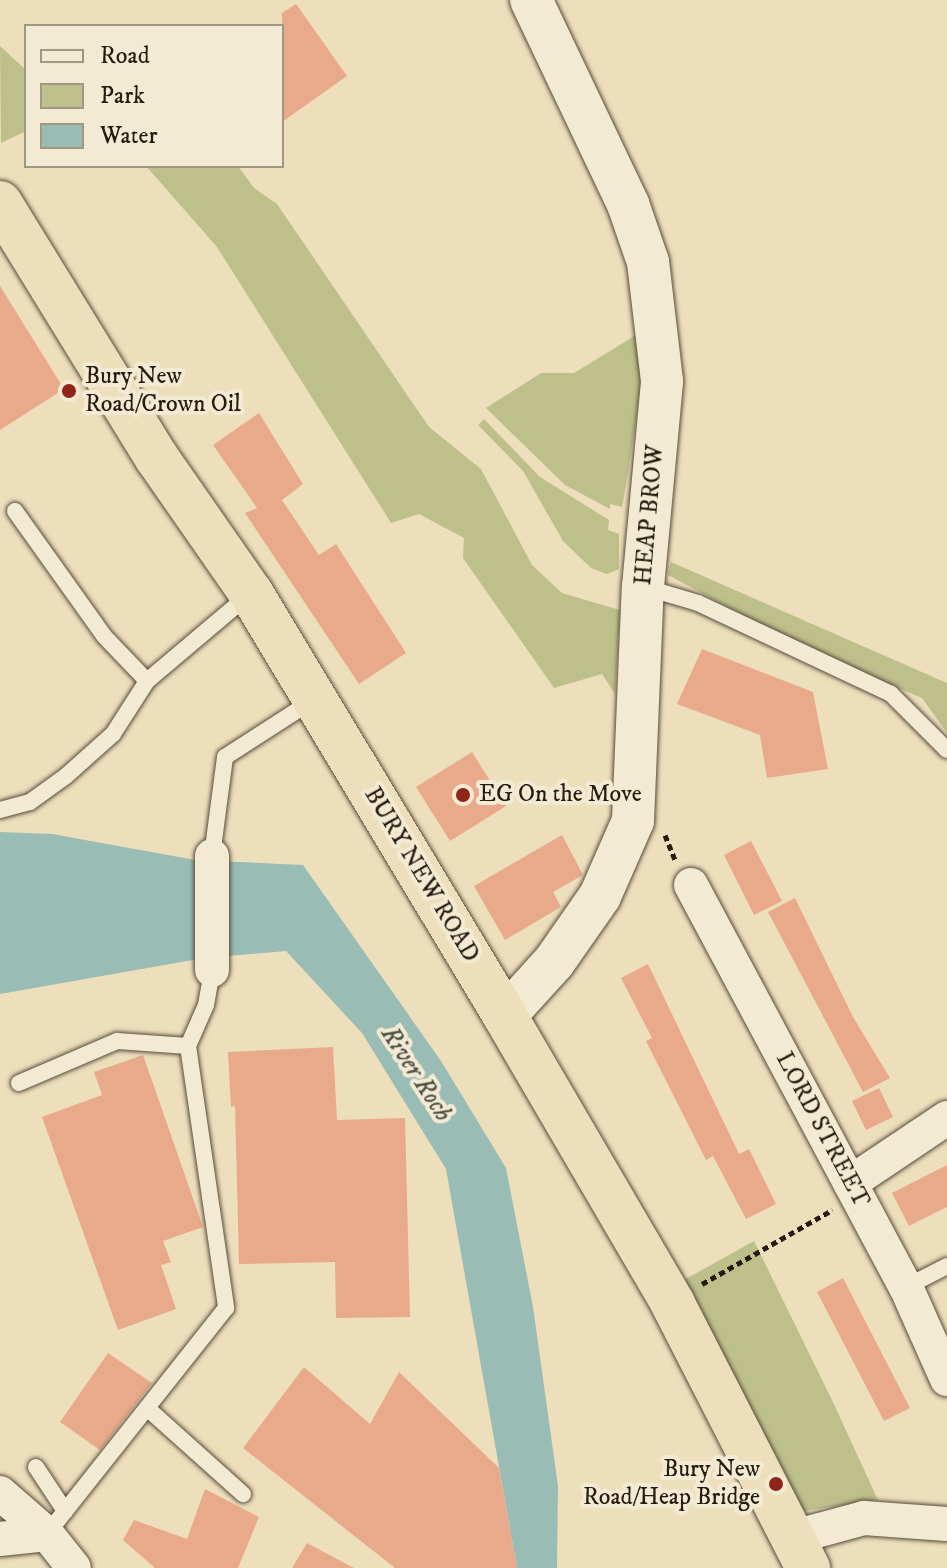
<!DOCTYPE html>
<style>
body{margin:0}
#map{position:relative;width:947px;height:1568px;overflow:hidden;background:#eddfbc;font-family:"IM FELL DW Pica",serif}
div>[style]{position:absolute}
.green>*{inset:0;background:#bec08c}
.water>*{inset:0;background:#99bcb4}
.building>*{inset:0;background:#e8aa8b}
.path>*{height:5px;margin-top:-2.5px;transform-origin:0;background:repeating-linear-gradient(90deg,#271b10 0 6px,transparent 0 10px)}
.roads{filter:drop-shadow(0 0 2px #584c3b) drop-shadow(0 0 2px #584c3b)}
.service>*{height:16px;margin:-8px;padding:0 8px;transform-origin:8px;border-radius:8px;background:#f3ead3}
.minor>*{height:34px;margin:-17px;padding:0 17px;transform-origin:17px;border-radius:17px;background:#f3ead3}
.tertiary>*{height:42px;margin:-21px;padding:0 21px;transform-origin:21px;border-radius:21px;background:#f3ead3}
.trunk>*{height:44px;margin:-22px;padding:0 22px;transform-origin:22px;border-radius:22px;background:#eddfbc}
.dots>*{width:22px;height:22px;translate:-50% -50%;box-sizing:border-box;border:4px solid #f3ead3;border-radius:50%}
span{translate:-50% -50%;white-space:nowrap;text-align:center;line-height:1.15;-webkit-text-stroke:8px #f3ead3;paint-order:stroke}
.poi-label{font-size:24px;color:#271b10}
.left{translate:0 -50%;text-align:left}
.right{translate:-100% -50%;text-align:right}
.street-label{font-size:24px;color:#271b10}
.water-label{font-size:26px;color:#4f5349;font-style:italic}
.legend{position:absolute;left:24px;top:24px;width:260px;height:144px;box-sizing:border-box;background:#f3ead3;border:2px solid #a19785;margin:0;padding:10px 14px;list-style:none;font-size:24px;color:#271b10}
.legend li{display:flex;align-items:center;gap:16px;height:40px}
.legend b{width:40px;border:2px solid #a19785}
</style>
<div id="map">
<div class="green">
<i style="clip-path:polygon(0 46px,26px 70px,26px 131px,1px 143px)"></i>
<i style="clip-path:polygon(146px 166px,238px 166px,254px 188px,277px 204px,429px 427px,481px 469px,532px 565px,562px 593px,620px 610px,615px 694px,602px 674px,554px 688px,463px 558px,464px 538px,419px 514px,391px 523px,217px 247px)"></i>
<i style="clip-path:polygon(639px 333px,641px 385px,628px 474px,622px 507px,610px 504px,610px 509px,565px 485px,486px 408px,541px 373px,574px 373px)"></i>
<i style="clip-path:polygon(484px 419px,540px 477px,609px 520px,608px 530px,619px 534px,619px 569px,607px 574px,591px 568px,563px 541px,523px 471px,478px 425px)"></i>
<i style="clip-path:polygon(671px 562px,947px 683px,947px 733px,922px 698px,810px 651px,668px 575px)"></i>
<i style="clip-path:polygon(754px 1241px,832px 1400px,878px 1500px,797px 1512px,684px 1280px)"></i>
</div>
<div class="water">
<i style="clip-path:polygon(0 832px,52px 834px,201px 861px,204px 958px,0 994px)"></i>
<i style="clip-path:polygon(216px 861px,303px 865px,441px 1061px,506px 1168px,533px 1307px,558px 1486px,557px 1568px,517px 1568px,446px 1169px,362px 1033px,286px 951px,216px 957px)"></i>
</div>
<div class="building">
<i style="clip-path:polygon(296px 4px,347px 76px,282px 122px,282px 13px)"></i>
<i style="clip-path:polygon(0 286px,64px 389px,0 430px)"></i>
<i style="clip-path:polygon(259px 413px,303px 484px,282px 500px,319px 555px,336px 544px,406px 653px,359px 684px,245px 513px,257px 508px,213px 445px)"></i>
<i style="clip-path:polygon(702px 649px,813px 692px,828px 769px,767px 778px,760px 735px,677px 704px)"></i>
<i style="clip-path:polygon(472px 752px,506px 806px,450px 841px,416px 787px)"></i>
<i style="clip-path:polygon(562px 835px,583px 875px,553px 892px,561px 907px,505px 940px,474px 886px)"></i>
<i style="clip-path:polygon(751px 841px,782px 901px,754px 915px,724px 855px)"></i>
<i style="clip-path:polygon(795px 898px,853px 1017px,890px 1078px,863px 1092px,768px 912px)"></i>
<i style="clip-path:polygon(648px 964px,739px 1154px,749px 1149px,776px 1204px,746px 1219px,713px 1156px,706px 1160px,646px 1041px,652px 1038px,621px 978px)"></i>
<i style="clip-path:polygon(333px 1047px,337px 1120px,405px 1118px,410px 1317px,336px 1318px,335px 1262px,239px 1264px,235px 1106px,231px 1107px,228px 1052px)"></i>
<i style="clip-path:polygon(143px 1055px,203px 1227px,163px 1241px,171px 1262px,161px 1265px,176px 1309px,118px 1330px,42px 1117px,102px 1095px,94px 1072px)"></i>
<i style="clip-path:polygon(879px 1088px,893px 1117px,866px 1130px,852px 1101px)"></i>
<i style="clip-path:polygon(947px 1165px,947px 1207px,909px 1226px,892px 1193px)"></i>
<i style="clip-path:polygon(843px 1278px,910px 1408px,884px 1421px,817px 1292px)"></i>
<i style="clip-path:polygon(108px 1353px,152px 1383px,100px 1450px,60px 1422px)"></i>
<i style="clip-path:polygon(304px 1367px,370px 1424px,399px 1372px,499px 1468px,517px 1568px,395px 1568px,243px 1448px)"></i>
<i style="clip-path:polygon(205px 1489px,259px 1517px,238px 1568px,155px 1568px,123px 1540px,134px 1520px,187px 1539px)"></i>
<i style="clip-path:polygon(307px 1543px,354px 1568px,292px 1568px)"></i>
</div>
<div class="path">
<i style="left:665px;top:835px;width:29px;rotate:68deg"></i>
<i style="left:702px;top:1284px;width:150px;rotate:-29.6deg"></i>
</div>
<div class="roads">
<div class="service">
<i style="left:15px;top:511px;width:153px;rotate:54.5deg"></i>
<i style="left:104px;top:636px;width:62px;rotate:46.3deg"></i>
<i style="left:644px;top:587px;width:56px;rotate:16.5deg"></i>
<i style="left:698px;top:603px;width:213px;rotate:25.2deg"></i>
<i style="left:891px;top:694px;width:79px;rotate:45deg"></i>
<i style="left:0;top:810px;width:31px;rotate:-15deg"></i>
<i style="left:30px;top:802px;width:44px;rotate:-35.8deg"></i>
<i style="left:66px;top:776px;width:63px;rotate:-41.8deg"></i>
<i style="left:113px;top:734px;width:63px;rotate:-57.3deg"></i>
<i style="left:147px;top:681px;width:135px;rotate:-40.2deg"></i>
<i style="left:212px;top:856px;width:100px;rotate:-82.5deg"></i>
<i style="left:225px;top:757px;width:107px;rotate:-32.8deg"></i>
<i style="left:188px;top:1046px;width:45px;rotate:-66.3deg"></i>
<i style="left:206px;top:1005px;width:36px;rotate:-80deg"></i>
<i style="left:19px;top:1083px;width:107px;rotate:-23.2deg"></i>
<i style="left:117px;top:1041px;width:71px;rotate:4deg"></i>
<i style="left:188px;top:1046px;width:265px;rotate:81.7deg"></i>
<i style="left:226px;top:1308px;width:288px;rotate:128.4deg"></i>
<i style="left:906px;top:1287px;width:46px;rotate:-27.1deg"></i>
<i style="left:147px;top:1408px;width:129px;rotate:41.9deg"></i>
<i style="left:36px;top:1467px;width:53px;rotate:56.6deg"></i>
</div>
<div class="minor">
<i style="left:212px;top:856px;width:114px;rotate:90deg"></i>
<i style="left:691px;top:885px;width:456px;rotate:61.9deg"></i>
<i style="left:906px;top:1287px;width:101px;rotate:66deg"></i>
<i style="left:850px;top:1183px;width:117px;rotate:-33.8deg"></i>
<i style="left:0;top:1493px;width:62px;rotate:41.1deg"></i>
<i style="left:47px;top:1534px;width:43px;rotate:51.5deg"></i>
<i style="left:794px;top:1537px;width:73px;rotate:-15.2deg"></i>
<i style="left:864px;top:1518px;width:83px;rotate:4.1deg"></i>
<i style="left:0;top:1539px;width:47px;rotate:-6.1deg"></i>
</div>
<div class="tertiary">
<i style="left:505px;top:1016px;width:73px;rotate:-47.8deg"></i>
<i style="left:554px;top:962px;width:80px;rotate:-55.1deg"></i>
<i style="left:600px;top:896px;width:82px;rotate:-66.3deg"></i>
<i style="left:633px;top:821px;width:234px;rotate:-87.6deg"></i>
<i style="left:643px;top:587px;width:207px;rotate:-84.7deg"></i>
<i style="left:662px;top:381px;width:120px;rotate:-96.7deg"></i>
<i style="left:648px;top:262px;width:61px;rotate:-109deg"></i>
<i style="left:628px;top:204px;width:226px;rotate:-115.4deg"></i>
</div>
<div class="trunk">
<i style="left:0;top:203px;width:299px;rotate:58.4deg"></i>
<i style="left:157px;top:458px;width:165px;rotate:55.2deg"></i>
<i style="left:251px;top:593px;width:493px;rotate:59deg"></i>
<i style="left:505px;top:1016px;width:333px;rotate:59.7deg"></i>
<i style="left:673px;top:1304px;width:297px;rotate:62.9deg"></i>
</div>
</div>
<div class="dots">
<i style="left:69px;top:391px;background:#8f2418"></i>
<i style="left:463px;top:795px;background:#8f2418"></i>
<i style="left:776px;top:1484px;background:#8f2418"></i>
</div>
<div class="poi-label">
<span class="left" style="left:85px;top:391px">Bury New<br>Road/Crown Oil</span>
<span class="left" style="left:479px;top:795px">EG On the Move</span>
<span class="right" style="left:760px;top:1484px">Bury New<br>Road/Heap Bridge</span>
</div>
<div class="street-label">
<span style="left:650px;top:515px;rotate:-85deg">HEAP BROW</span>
<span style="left:421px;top:875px;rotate:59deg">BURY NEW ROAD</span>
<span style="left:822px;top:1130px;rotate:62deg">LORD STREET</span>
</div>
<div class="water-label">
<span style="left:416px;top:1074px;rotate:57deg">River Roch</span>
</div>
<ul class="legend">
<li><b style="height:10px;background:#f3ead3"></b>Road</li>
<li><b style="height:22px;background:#bec08c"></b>Park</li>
<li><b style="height:22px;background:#99bcb4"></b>Water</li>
</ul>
</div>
